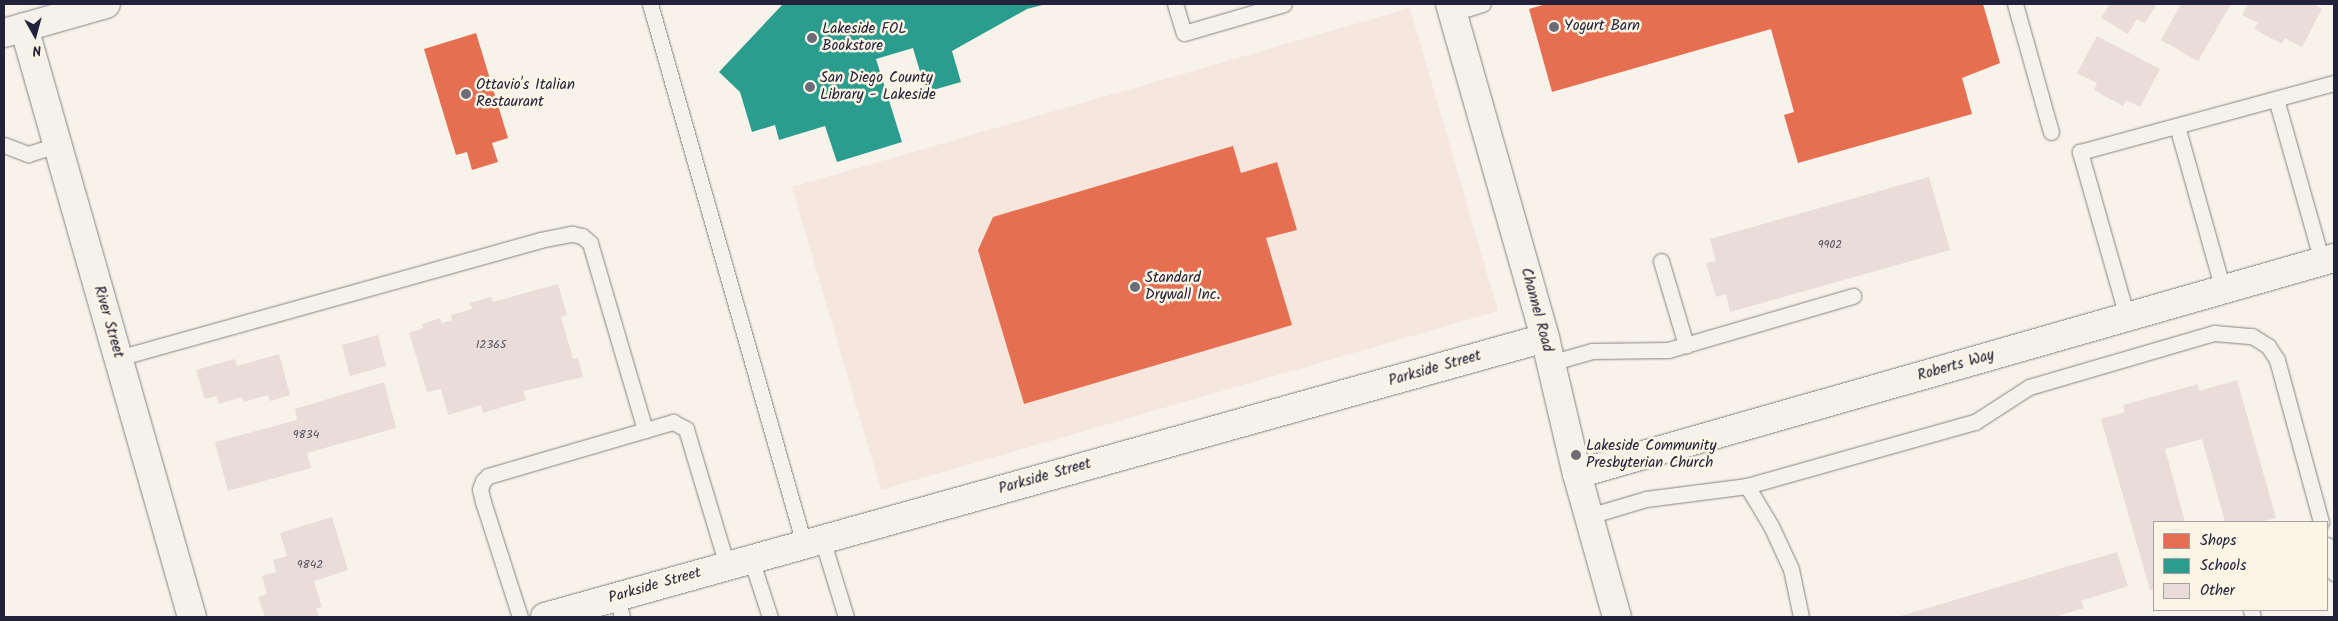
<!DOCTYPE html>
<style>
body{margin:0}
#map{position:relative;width:2338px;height:621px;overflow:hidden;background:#f7f3ea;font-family:Kalam,sans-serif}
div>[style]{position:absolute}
.built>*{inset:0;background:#f5e7de}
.shops>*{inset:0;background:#e76f51}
.schools>*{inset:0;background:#2a9d8f}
.building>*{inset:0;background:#eadcd9}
.roads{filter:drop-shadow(0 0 1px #868485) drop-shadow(0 0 1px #868485)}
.service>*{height:15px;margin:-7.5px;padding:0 7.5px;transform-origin:7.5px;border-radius:7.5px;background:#f5f2ec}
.minor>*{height:28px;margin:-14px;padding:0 14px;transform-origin:14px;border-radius:14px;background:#f5f2ec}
.tertiary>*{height:28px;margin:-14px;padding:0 14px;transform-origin:14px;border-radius:14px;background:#f5f2ec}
.secondary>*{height:28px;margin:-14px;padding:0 14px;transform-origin:14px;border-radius:14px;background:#f5f2ec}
.dots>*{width:14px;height:14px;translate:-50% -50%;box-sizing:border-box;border:2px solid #fcf5e5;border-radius:50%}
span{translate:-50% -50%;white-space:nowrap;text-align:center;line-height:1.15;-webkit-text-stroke:5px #fcf5e5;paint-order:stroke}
.number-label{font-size:12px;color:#555263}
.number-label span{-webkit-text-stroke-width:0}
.poi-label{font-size:15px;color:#22223b}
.left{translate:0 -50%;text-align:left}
.street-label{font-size:15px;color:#22223b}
.frame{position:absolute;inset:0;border:5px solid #22223b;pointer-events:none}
.legend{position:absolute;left:2153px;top:521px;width:175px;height:90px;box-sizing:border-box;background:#fcf5e5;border:1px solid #a5a1a1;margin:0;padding:6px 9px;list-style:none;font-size:15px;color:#22223b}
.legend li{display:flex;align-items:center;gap:10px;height:25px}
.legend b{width:25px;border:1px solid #a5a1a1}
.north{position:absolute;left:10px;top:10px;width:50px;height:50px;-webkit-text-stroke:4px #fcf5e5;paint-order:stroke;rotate:173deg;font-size:14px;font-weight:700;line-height:20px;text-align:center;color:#22223b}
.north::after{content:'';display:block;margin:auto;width:18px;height:22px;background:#22223b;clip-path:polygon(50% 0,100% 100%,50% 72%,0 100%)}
</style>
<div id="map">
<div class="built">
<i style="clip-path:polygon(1410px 8px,1498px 311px,881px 490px,792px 187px)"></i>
</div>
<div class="shops">
<i style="clip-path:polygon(1546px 4px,1983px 4px,2000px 63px,1962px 78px,1972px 114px,1798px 163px,1784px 115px,1794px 112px,1771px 29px,1552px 92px,1529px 9px)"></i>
<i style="clip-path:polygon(476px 33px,508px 138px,492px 143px,498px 162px,472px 170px,467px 152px,456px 155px,424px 49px)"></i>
<i style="clip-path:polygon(1233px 146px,1241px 173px,1277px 162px,1297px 230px,1266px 238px,1292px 325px,1024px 404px,978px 250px,993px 217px)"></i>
</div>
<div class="schools">
<i style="clip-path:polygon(783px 4px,1046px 4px,1027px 9px,952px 51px,961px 82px,926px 92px,913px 48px,876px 59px,902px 142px,837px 162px,825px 126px,779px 140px,775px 125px,752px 132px,740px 92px,719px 72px)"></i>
</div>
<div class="building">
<i style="clip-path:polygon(2110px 4px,2157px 4px,2145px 23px,2137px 19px,2128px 34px,2101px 18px)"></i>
<i style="clip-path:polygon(2181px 4px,2231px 4px,2198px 61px,2161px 40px)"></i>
<i style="clip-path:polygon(2248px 4px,2313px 4px,2322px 9px,2302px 47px,2285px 38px,2282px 44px,2254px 29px,2258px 23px,2242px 15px)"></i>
<i style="clip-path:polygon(2097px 36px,2160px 69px,2140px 107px,2126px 100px,2123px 106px,2094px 90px,2097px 83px,2077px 73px)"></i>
<i style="clip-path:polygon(1929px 177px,1950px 250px,1730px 312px,1726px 294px,1716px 297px,1706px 263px,1716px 261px,1710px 239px)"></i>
<i style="clip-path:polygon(558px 284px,567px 315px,561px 317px,573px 359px,578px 358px,583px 377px,523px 391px,526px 400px,483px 413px,481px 405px,448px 415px,441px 389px,427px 392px,409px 333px,423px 328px,422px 324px,440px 318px,442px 323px,452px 320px,451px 315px,472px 309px,470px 303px,491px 297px,493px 302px)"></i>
<i style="clip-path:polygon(378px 335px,386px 366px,350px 376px,342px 345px)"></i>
<i style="clip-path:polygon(279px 354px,290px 395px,270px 401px,268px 395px,244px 402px,242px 397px,219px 404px,216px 396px,205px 399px,196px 370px,235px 359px,237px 366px)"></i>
<i style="clip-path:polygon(2237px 380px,2276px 518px,2260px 522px,2225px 522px,2202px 439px,2165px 449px,2185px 522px,2154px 522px,2154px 589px,2150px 590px,2101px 419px,2125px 412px,2123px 405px,2198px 384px,2199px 391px)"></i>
<i style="clip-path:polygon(384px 382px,396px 428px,307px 453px,311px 468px,228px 491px,215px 442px,297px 420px,295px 409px)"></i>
<i style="clip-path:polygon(332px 517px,348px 570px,314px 581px,322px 607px,316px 608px,319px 617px,265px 617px,258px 597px,267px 594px,262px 576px,276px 572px,273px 560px,287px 556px,280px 533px)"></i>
<i style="clip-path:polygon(2117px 552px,2128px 586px,2081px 601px,2084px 608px,2054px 617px,1897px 617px)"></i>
</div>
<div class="roads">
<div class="service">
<i style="left:650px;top:4px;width:562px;rotate:74.08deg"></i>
<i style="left:1175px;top:4px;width:30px;rotate:73deg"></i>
<i style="left:1184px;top:33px;width:104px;rotate:-16.2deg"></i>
<i style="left:2015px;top:4px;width:133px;rotate:74.3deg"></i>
<i style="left:1453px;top:13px;width:31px;rotate:-17deg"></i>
<i style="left:2276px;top:99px;width:169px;rotate:74.2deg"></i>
<i style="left:2177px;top:126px;width:170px;rotate:74.3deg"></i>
<i style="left:4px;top:145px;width:26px;rotate:21deg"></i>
<i style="left:28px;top:154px;width:31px;rotate:-17deg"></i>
<i style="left:1661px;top:261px;width:88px;rotate:73.4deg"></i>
<i style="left:2127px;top:317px;width:172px;rotate:-105.9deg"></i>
<i style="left:2080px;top:152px;width:263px;rotate:-15.2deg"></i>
<i style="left:118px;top:358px;width:438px;rotate:-15.6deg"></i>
<i style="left:540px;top:240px;width:33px;rotate:-11deg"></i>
<i style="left:572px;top:234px;width:10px;rotate:11deg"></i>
<i style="left:582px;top:236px;width:11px;rotate:41deg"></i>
<i style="left:590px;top:243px;width:195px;rotate:73.6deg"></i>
<i style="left:1550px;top:363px;width:44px;rotate:-15.9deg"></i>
<i style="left:1592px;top:351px;width:76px;rotate:-0.8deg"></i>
<i style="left:1668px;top:350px;width:193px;rotate:-16.3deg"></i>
<i style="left:1589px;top:516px;width:59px;rotate:-16.6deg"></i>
<i style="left:1646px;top:499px;width:102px;rotate:-7.3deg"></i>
<i style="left:822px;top:539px;width:82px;rotate:72.9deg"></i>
<i style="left:2327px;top:545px;width:29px;rotate:76deg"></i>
<i style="left:751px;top:559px;width:61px;rotate:71.9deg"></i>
<i style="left:617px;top:597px;width:21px;rotate:76deg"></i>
<i style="left:2251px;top:610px;width:7px;rotate:74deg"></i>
<i style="left:520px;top:617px;width:121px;rotate:-107.8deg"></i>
<i style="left:483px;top:502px;width:13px;rotate:-103deg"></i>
<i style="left:480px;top:489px;width:9px;rotate:-69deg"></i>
<i style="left:483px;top:481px;width:7px;rotate:-45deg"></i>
<i style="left:488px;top:476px;width:193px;rotate:-16.3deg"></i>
<i style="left:673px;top:422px;width:15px;rotate:28deg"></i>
<i style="left:686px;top:429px;width:143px;rotate:73.3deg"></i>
<i style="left:1801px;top:617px;width:49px;rotate:-101.8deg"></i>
<i style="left:1791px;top:569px;width:47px;rotate:-114.9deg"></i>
<i style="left:1771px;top:526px;width:47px;rotate:-121deg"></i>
<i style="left:1747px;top:486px;width:237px;rotate:-15.7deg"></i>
<i style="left:1975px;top:422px;width:64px;rotate:-32.9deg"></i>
<i style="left:2029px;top:387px;width:193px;rotate:-16.3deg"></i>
<i style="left:2214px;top:333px;width:38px;rotate:5deg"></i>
<i style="left:2252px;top:336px;width:19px;rotate:32deg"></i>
<i style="left:2268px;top:346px;width:17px;rotate:57deg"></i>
<i style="left:2277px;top:360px;width:168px;rotate:74.8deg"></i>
</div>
<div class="minor">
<i style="left:24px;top:27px;width:613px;rotate:74.11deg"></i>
<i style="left:1577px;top:474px;width:787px;rotate:-15.93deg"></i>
</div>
<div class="tertiary">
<i style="left:545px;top:617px;width:1038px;rotate:-15.59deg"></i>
</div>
<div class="secondary">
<i style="left:1450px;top:4px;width:347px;rotate:74.1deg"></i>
<i style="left:1545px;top:338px;width:140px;rotate:76.8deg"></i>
<i style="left:1577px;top:474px;width:148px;rotate:74.4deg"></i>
<i style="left:4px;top:33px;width:106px;rotate:-15.9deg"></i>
</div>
</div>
<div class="dots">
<i style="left:1554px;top:27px;background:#6d6b78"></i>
<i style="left:812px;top:38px;background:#6d6b78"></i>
<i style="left:810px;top:87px;background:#6d6b78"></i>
<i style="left:466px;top:94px;background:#6d6b78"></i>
<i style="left:1135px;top:287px;background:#6d6b78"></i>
<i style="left:1576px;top:455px;background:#6d6b78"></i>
</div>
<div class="number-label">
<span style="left:1830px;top:245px">9902</span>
<span style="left:491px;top:345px">12365</span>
<span style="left:306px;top:435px">9834</span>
<span style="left:310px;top:565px">9842</span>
</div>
<div class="poi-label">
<span class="left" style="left:1564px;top:27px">Yogurt Barn</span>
<span class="left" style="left:822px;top:38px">Lakeside FOL<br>Bookstore</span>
<span class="left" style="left:820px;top:87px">San Diego County<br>Library - Lakeside</span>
<span class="left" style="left:476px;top:94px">Ottavio's Italian<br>Restaurant</span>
<span class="left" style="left:1145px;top:287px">Standard<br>Drywall Inc.</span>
<span class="left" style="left:1586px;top:455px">Lakeside Community<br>Presbyterian Church</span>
</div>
<div class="street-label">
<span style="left:1536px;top:310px;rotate:75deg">Channel Road</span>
<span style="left:108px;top:322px;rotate:74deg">River Street</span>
<span style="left:1956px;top:366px;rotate:-16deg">Roberts Way</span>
<span style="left:1435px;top:369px;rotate:-16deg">Parkside Street</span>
<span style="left:1045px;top:477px;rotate:-16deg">Parkside Street</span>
<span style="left:655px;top:586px;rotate:-16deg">Parkside Street</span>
</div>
<div class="frame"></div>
<ul class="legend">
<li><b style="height:14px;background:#e76f51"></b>Shops</li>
<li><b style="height:14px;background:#2a9d8f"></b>Schools</li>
<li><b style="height:14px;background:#eadcd9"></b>Other</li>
</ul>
<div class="north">N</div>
</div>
